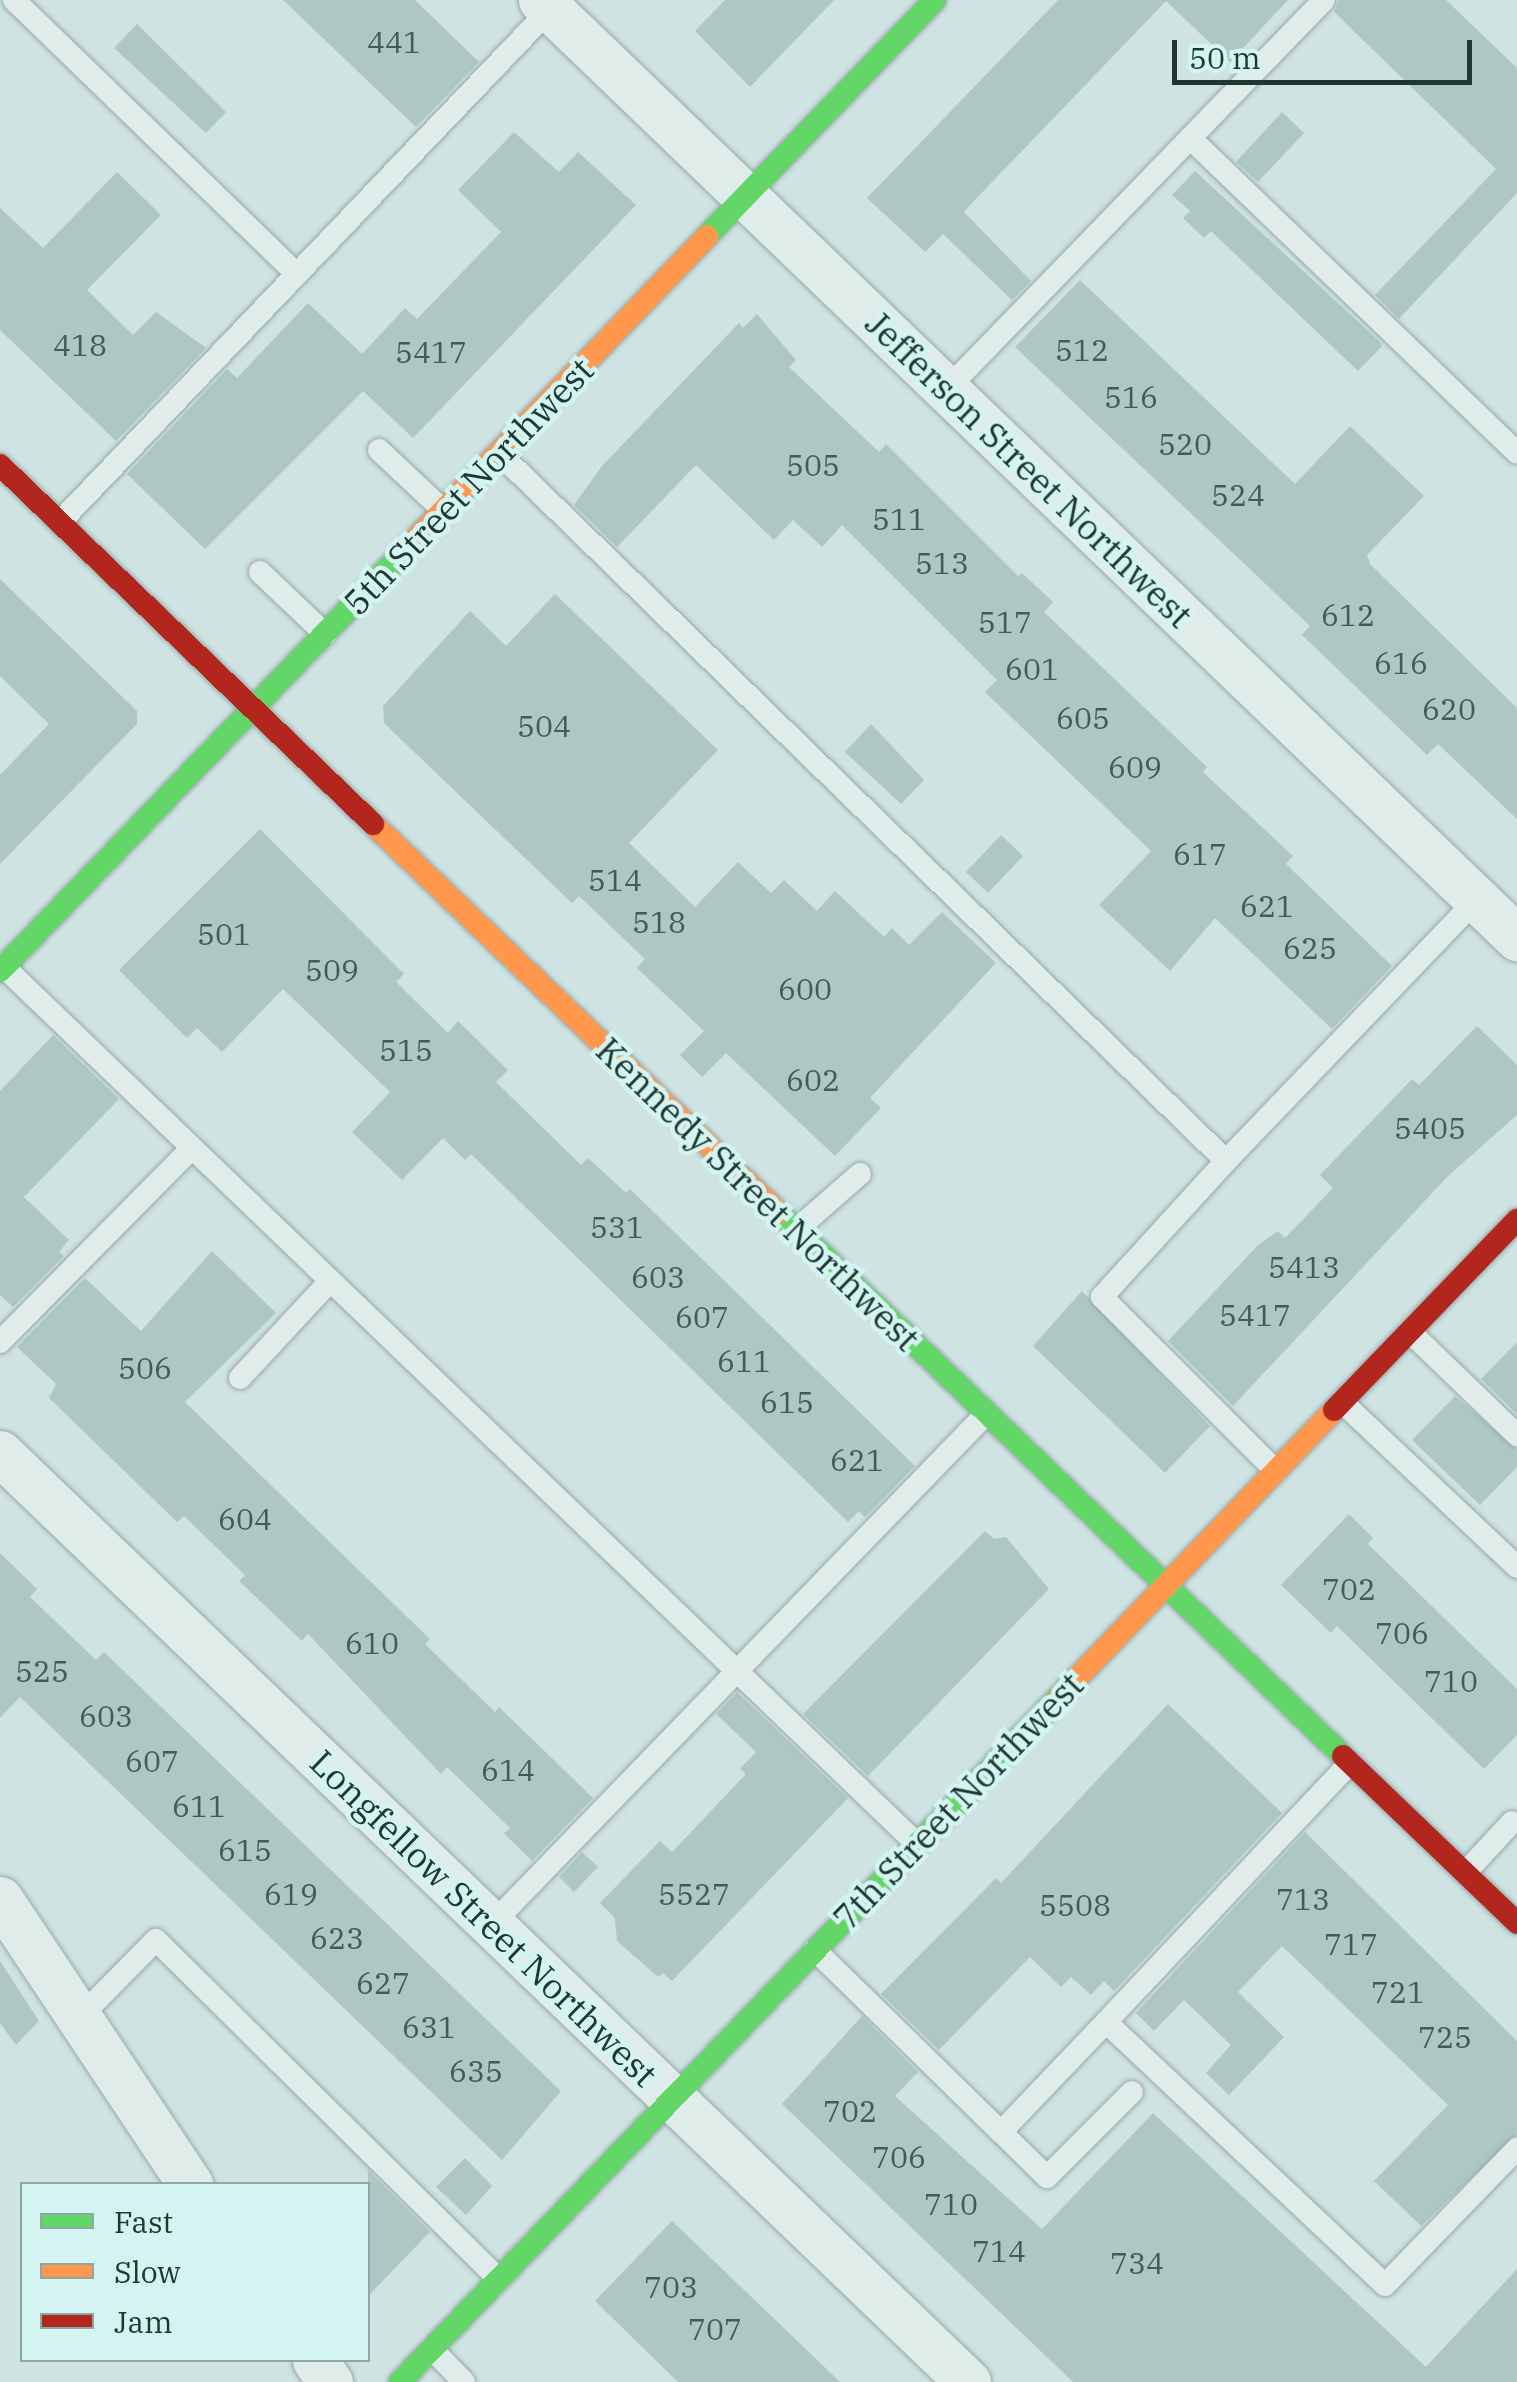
<!DOCTYPE html>
<style>
body{margin:0}
#map{position:relative;width:1517px;height:2382px;overflow:hidden;background:#cee3e2;font-family:"IBM Plex Serif",serif}
div>[style]{position:absolute}
.building>*{inset:0;background:#afc7c2}
.roads{filter:drop-shadow(0 0 2px #97a8a6) drop-shadow(0 0 2px #97a8a6)}
.lane>*{height:22px;margin:-11px;padding:0 11px;transform-origin:11px;border-radius:11px;background:#dfecea}
.street>*{height:45px;margin:-22.5px;padding:0 22.5px;transform-origin:22.5px;border-radius:22.5px;background:#dfecea}
.fast>*{height:22px;margin:-11px;padding:0 11px;transform-origin:11px;border-radius:11px;background:#63d668}
.slow>*{height:22px;margin:-11px;padding:0 11px;transform-origin:11px;border-radius:11px;background:#ff974d}
.jam>*{height:22px;margin:-11px;padding:0 11px;transform-origin:11px;border-radius:11px;background:#b3261e}
span{translate:-50% -50%;white-space:nowrap;text-align:center;line-height:1.15;-webkit-text-stroke:9px #d4f4f2;paint-order:stroke}
.number-label{font-size:30px;color:#435b55}
.number-label span{-webkit-text-stroke-width:0}
.street-label{font-size:35px;color:#1f3731}
.legend{position:absolute;left:20px;top:2182px;width:350px;height:180px;box-sizing:border-box;background:#d4f4f2;border:2px solid #8ca8a5;margin:0;padding:12px 18px;list-style:none;font-size:30px;color:#1f3731}
.legend li{display:flex;align-items:center;gap:20px;height:50px}
.legend b{width:50px;border:2px solid #8ca8a5}
.scale{position:absolute;left:1172px;top:40px;width:300px;height:45px;box-sizing:border-box;border:5px solid #1f3731;border-top:0;padding-left:12px;font-size:30px;line-height:35px;white-space:nowrap;color:#1f3731;-webkit-text-stroke:8px #d4f4f2;paint-order:stroke}
</style>
<div id="map">
<div class="building">
<i style="clip-path:polygon(283px 0,415px 0,479px 62px,416px 127px)"></i>
<i style="clip-path:polygon(725px 0,834px 0,750px 87px,695px 31px)"></i>
<i style="clip-path:polygon(1058px 0,1288px 0,1230px 62px,1166px 1px,971px 204px,964px 212px,1031px 281px,1012px 300px,943px 234px,925px 252px,867px 198px)"></i>
<i style="clip-path:polygon(1339px 0,1446px 0,1517px 68px,1517px 193px,1399px 319px,1375px 295px,1496px 169px,1334px 12px)"></i>
<i style="clip-path:polygon(137px 24px,226px 112px,206px 133px,114px 48px)"></i>
<i style="clip-path:polygon(1282px 112px,1304px 133px,1258px 182px,1236px 162px)"></i>
<i style="clip-path:polygon(514px 132px,559px 172px,578px 152px,636px 205px,413px 438px,363px 391px,205px 549px,127px 474px,227px 369px,237px 378px,308px 303px,362px 354px,405px 308px,417px 319px,501px 232px,458px 190px)"></i>
<i style="clip-path:polygon(1195px 171px,1379px 341px,1382px 346px,1358px 371px,1211px 231px,1204px 238px,1183px 218px,1190px 211px,1172px 195px)"></i>
<i style="clip-path:polygon(117px 172px,161px 215px,87px 290px,133px 335px,156px 312px,206px 348px,116px 441px,0 330px,0 208px,43px 248px)"></i>
<i style="clip-path:polygon(1080px 280px,1295px 484px,1350px 426px,1424px 496px,1367px 555px,1370px 564px,1517px 708px,1517px 819px,1438px 744px,1427px 755px,1302px 635px,1310px 626px,1015px 347px)"></i>
<i style="clip-path:polygon(757px 314px,796px 360px,789px 367px,879px 452px,886px 444px,1018px 576px,1022px 573px,1053px 602px,1044px 612px,1207px 767px,1203px 772px,1293px 856px,1286px 864px,1392px 966px,1332px 1029px,1215px 918px,1170px 971px,1099px 905px,1151px 851px,985px 692px,997px 680px,842px 525px,822px 547px,793px 520px,774px 540px,696px 465px,617px 547px,574px 505px,602px 466px,739px 323px,743px 328px)"></i>
<i style="clip-path:polygon(0 579px,137px 711px,137px 724px,0 864px,0 775px,49px 724px,0 676px)"></i>
<i style="clip-path:polygon(555px 594px,718px 750px,629px 843px,695px 907px,738px 862px,771px 893px,784px 880px,817px 911px,835px 891px,884px 937px,892px 928px,909px 945px,942px 912px,996px 963px,870px 1098px,881px 1108px,835px 1156px,726px 1053px,702px 1077px,680px 1055px,704px 1031px,637px 968px,645px 959px,579px 896px,572px 903px,384px 723px,383px 706px,470px 611px,506px 646px)"></i>
<i style="clip-path:polygon(871px 724px,924px 780px,901px 804px,845px 752px)"></i>
<i style="clip-path:polygon(260px 829px,404px 974px,396px 982px,448px 1033px,458px 1021px,508px 1070px,496px 1082px,581px 1165px,588px 1158px,626px 1193px,630px 1189px,915px 1466px,865px 1517px,859px 1511px,848px 1522px,471px 1154px,465px 1160px,443px 1138px,402px 1180px,352px 1132px,390px 1092px,283px 989px,222px 1052px,197px 1028px,187px 1038px,119px 970px)"></i>
<i style="clip-path:polygon(1001px 835px,1023px 856px,988px 893px,966px 872px)"></i>
<i style="clip-path:polygon(1477px 1026px,1517px 1065px,1517px 1115px,1448px 1176px,1233px 1406px,1168px 1341px,1258px 1245px,1278px 1231px,1285px 1238px,1333px 1188px,1320px 1175px,1412px 1079px,1419px 1085px)"></i>
<i style="clip-path:polygon(53px 1035px,119px 1099px,24px 1197px,69px 1240px,59px 1252px,64px 1256px,13px 1307px,0 1295px,0 1091px)"></i>
<i style="clip-path:polygon(212px 1251px,276px 1313px,185px 1402px,430px 1639px,425px 1644px,461px 1679px,495px 1712px,499px 1707px,593px 1798px,532px 1861px,504px 1833px,510px 1828px,447px 1767px,441px 1774px,308px 1634px,302px 1641px,239px 1581px,245px 1575px,184px 1516px,177px 1522px,49px 1398px,56px 1384px,17px 1347px,85px 1278px,141px 1331px)"></i>
<i style="clip-path:polygon(1082px 1291px,1210px 1426px,1165px 1473px,1033px 1346px)"></i>
<i style="clip-path:polygon(1517px 1342px,1517px 1414px,1481px 1379px)"></i>
<i style="clip-path:polygon(1455px 1396px,1517px 1450px,1517px 1467px,1480px 1505px,1412px 1440px)"></i>
<i style="clip-path:polygon(1349px 1514px,1373px 1538px,1368px 1544px,1517px 1689px,1517px 1735px,1484px 1769px,1337px 1626px,1331px 1633px,1281px 1585px)"></i>
<i style="clip-path:polygon(985px 1531px,994px 1539px,1006px 1537px,1049px 1589px,868px 1776px,803px 1714px)"></i>
<i style="clip-path:polygon(0 1553px,37px 1589px,30px 1597px,96px 1660px,104px 1652px,561px 2091px,502px 2160px,20px 1697px,0 1718px)"></i>
<i style="clip-path:polygon(737px 1692px,848px 1798px,672px 1981px,663px 1973px,658px 1977px,617px 1941px,615px 1918px,600px 1903px,660px 1841px,672px 1852px,746px 1774px,740px 1769px,756px 1752px,716px 1714px)"></i>
<i style="clip-path:polygon(1168px 1704px,1282px 1813px,1114px 1991px,1104px 1981px,1091px 1995px,1071px 1977px,1061px 1987px,1030px 1957px,939px 2050px,881px 1994px,996px 1878px,1001px 1883px)"></i>
<i style="clip-path:polygon(1305px 1832px,1517px 2041px,1517px 2134px,1421px 2226px,1374px 2181px,1448px 2105px,1282px 1946px,1238px 1992px,1284px 2037px,1229px 2095px,1206px 2073px,1231px 2045px,1184px 2000px,1154px 2031px,1136px 2013px)"></i>
<i style="clip-path:polygon(582px 1852px,598px 1867px,574px 1892px,559px 1877px)"></i>
<i style="clip-path:polygon(0 1961px,39px 2021px,16px 2045px,0 2023px)"></i>
<i style="clip-path:polygon(862px 2016px,918px 2072px,895px 2096px,1042px 2229px,1153px 2113px,1426px 2367px,1517px 2269px,1517px 2382px,1073px 2382px,782px 2104px)"></i>
<i style="clip-path:polygon(465px 2158px,492px 2186px,466px 2215px,436px 2187px)"></i>
<i style="clip-path:polygon(368px 2170px,430px 2232px,368px 2296px)"></i>
<i style="clip-path:polygon(672px 2221px,714px 2261px,840px 2382px,678px 2382px,595px 2301px)"></i>
</div>
<div class="roads">
<div class="lane">
<i style="left:14px;top:0;width:394px;rotate:44.1deg"></i>
<i style="left:1190px;top:138px;width:454px;rotate:43.9deg"></i>
<i style="left:946px;top:390px;width:543px;rotate:-45.9deg"></i>
<i style="left:379px;top:450px;width:89px;rotate:43.2deg"></i>
<i style="left:499px;top:453px;width:1015px;rotate:44.24deg"></i>
<i style="left:1226px;top:1161px;width:361px;rotate:-46.2deg"></i>
<i style="left:60px;top:522px;width:716px;rotate:-46.3deg"></i>
<i style="left:260px;top:572px;width:90px;rotate:43.6deg"></i>
<i style="left:4px;top:967px;width:1266px;rotate:43.85deg"></i>
<i style="left:1226px;top:1161px;width:184px;rotate:132.4deg"></i>
<i style="left:1102px;top:1297px;width:246px;rotate:45deg"></i>
<i style="left:796px;top:1230px;width:85px;rotate:-41.2deg"></i>
<i style="left:1410px;top:1332px;width:149px;rotate:43.9deg"></i>
<i style="left:0;top:1342px;width:273px;rotate:-45.3deg"></i>
<i style="left:240px;top:1378px;width:132px;rotate:-47.1deg"></i>
<i style="left:1342px;top:1402px;width:241px;rotate:43.3deg"></i>
<i style="left:1465px;top:1873px;width:69px;rotate:-47.3deg"></i>
<i style="left:491px;top:1925px;width:713px;rotate:-45.91deg"></i>
<i style="left:815px;top:1950px;width:260px;rotate:44.4deg"></i>
<i style="left:1001px;top:2132px;width:152px;rotate:-46.3deg"></i>
<i style="left:1106px;top:2022px;width:383px;rotate:43.3deg"></i>
<i style="left:1385px;top:2285px;width:190px;rotate:-45.9deg"></i>
<i style="left:77px;top:2020px;width:112px;rotate:-45.4deg"></i>
<i style="left:156px;top:1940px;width:482px;rotate:44.7deg"></i>
<i style="left:1106px;top:2022px;width:356px;rotate:-46.7deg"></i>
<i style="left:1001px;top:2132px;width:64px;rotate:44.4deg"></i>
<i style="left:1047px;top:2177px;width:120px;rotate:-45deg"></i>
<i style="left:432px;top:2349px;width:46px;rotate:45.9deg"></i>
</div>
<div class="street">
<i style="left:541px;top:0;width:1354px;rotate:43.86deg"></i>
<i style="left:0;top:1453px;width:1342px;rotate:43.82deg"></i>
<i style="left:0;top:1899px;width:343px;rotate:56.3deg"></i>
<i style="left:315px;top:2360px;width:27px;rotate:56deg"></i>
</div>
<div class="fast">
<i style="left:707px;top:236px;width:328px;rotate:-46deg"></i>
<i style="left:0;top:971px;width:593px;rotate:-46.09deg"></i>
<i style="left:779px;top:1213px;width:783px;rotate:43.91deg"></i>
<i style="left:400px;top:2382px;width:952px;rotate:-46.11deg"></i>
</div>
<div class="slow">
<i style="left:411px;top:544px;width:427px;rotate:-46.1deg"></i>
<i style="left:373px;top:824px;width:562px;rotate:43.77deg"></i>
<i style="left:1060px;top:1696px;width:396px;rotate:-46.2deg"></i>
</div>
<div class="jam">
<i style="left:0;top:465px;width:518px;rotate:43.9deg"></i>
<i style="left:1334px;top:1410px;width:264px;rotate:-46.1deg"></i>
<i style="left:1343px;top:1756px;width:241px;rotate:43.8deg"></i>
</div>
</div>
<div class="number-label">
<span style="left:394px;top:42px">441</span>
<span style="left:80px;top:345px">418</span>
<span style="left:1082px;top:350px">512</span>
<span style="left:431px;top:352px">5417</span>
<span style="left:1131px;top:397px">516</span>
<span style="left:1185px;top:444px">520</span>
<span style="left:813px;top:465px">505</span>
<span style="left:1238px;top:495px">524</span>
<span style="left:899px;top:519px">511</span>
<span style="left:942px;top:563px">513</span>
<span style="left:1348px;top:615px">612</span>
<span style="left:1005px;top:622px">517</span>
<span style="left:1401px;top:663px">616</span>
<span style="left:1032px;top:669px">601</span>
<span style="left:1449px;top:709px">620</span>
<span style="left:1083px;top:718px">605</span>
<span style="left:544px;top:726px">504</span>
<span style="left:1135px;top:767px">609</span>
<span style="left:1200px;top:854px">617</span>
<span style="left:615px;top:880px">514</span>
<span style="left:1267px;top:906px">621</span>
<span style="left:659px;top:922px">518</span>
<span style="left:224px;top:934px">501</span>
<span style="left:1310px;top:948px">625</span>
<span style="left:332px;top:970px">509</span>
<span style="left:805px;top:989px">600</span>
<span style="left:406px;top:1050px">515</span>
<span style="left:813px;top:1080px">602</span>
<span style="left:1430px;top:1128px">5405</span>
<span style="left:617px;top:1227px">531</span>
<span style="left:1304px;top:1267px">5413</span>
<span style="left:658px;top:1277px">603</span>
<span style="left:1255px;top:1315px">5417</span>
<span style="left:702px;top:1317px">607</span>
<span style="left:744px;top:1361px">611</span>
<span style="left:145px;top:1368px">506</span>
<span style="left:787px;top:1402px">615</span>
<span style="left:857px;top:1460px">621</span>
<span style="left:245px;top:1519px">604</span>
<span style="left:1349px;top:1589px">702</span>
<span style="left:1402px;top:1633px">706</span>
<span style="left:372px;top:1643px">610</span>
<span style="left:42px;top:1671px">525</span>
<span style="left:1451px;top:1681px">710</span>
<span style="left:106px;top:1716px">603</span>
<span style="left:152px;top:1761px">607</span>
<span style="left:508px;top:1770px">614</span>
<span style="left:199px;top:1806px">611</span>
<span style="left:245px;top:1850px">615</span>
<span style="left:291px;top:1894px">619</span>
<span style="left:694px;top:1894px">5527</span>
<span style="left:1303px;top:1899px">713</span>
<span style="left:1075px;top:1905px">5508</span>
<span style="left:337px;top:1938px">623</span>
<span style="left:1351px;top:1944px">717</span>
<span style="left:383px;top:1983px">627</span>
<span style="left:1398px;top:1992px">721</span>
<span style="left:429px;top:2027px">631</span>
<span style="left:1445px;top:2037px">725</span>
<span style="left:476px;top:2071px">635</span>
<span style="left:850px;top:2111px">702</span>
<span style="left:899px;top:2157px">706</span>
<span style="left:951px;top:2204px">710</span>
<span style="left:999px;top:2251px">714</span>
<span style="left:1137px;top:2263px">734</span>
<span style="left:671px;top:2287px">703</span>
<span style="left:715px;top:2329px">707</span>
</div>
<div class="street-label">
<span style="left:1029px;top:469px;rotate:44deg">Jefferson Street Northwest</span>
<span style="left:468px;top:486px;rotate:-46deg">5th Street Northwest</span>
<span style="left:758px;top:1194px;rotate:44deg">Kennedy Street Northwest</span>
<span style="left:958px;top:1801px;rotate:-46deg">7th Street Northwest</span>
<span style="left:484px;top:1918px;rotate:44deg">Longfellow Street Northwest</span>
</div>
<ul class="legend">
<li><b style="height:12px;background:#63d668"></b>Fast</li>
<li><b style="height:12px;background:#ff974d"></b>Slow</li>
<li><b style="height:12px;background:#b3261e"></b>Jam</li>
</ul>
<div class="scale">50 m</div>
</div>
